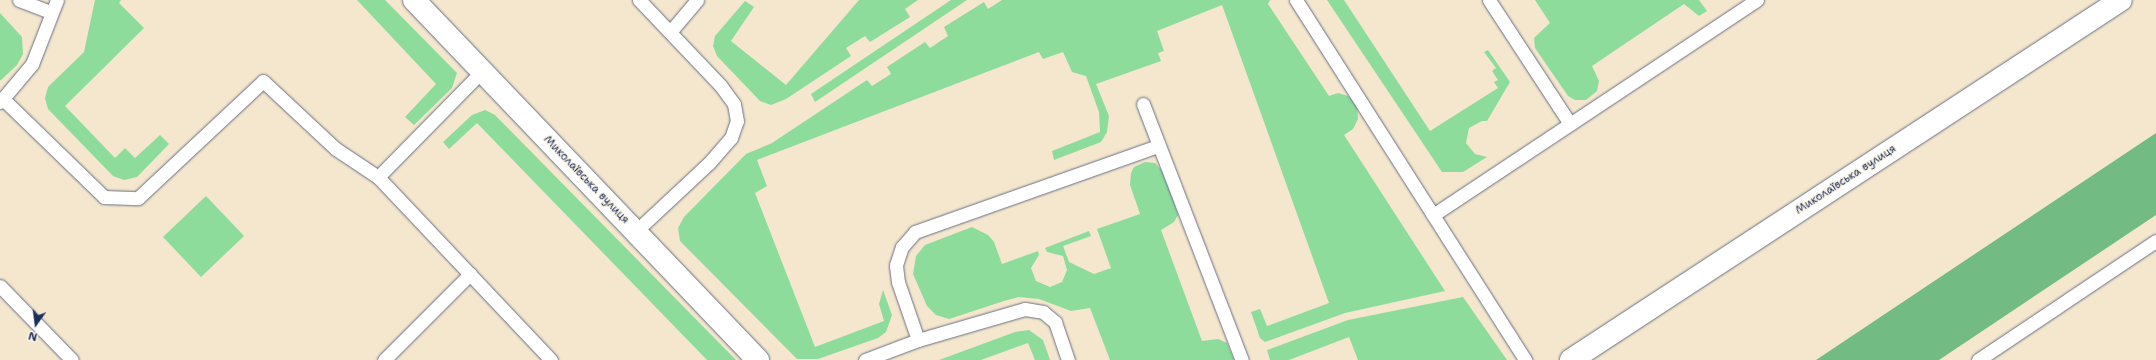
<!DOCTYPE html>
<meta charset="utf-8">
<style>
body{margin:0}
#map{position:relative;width:2156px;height:360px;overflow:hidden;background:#f4e7cd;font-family:"Shantell Sans",sans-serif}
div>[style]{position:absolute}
.green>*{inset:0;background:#8ddc9b}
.forest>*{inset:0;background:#72bc83}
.roads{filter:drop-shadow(0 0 1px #676f85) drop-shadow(0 0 1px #676f85)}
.service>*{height:13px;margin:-6.5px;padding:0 6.5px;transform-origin:6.5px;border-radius:6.5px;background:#fff}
.minor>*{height:22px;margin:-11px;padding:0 11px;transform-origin:11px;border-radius:11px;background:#fff}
span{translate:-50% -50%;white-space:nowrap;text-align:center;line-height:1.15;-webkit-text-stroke:3px #fcf5e5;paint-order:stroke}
.street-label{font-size:11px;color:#1b2f5e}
.north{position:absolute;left:16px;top:304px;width:40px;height:40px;-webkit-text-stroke:3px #fcf5e5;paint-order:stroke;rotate:194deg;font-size:11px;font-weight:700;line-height:16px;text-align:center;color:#1b2f5e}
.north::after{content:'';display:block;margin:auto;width:14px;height:18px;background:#1b2f5e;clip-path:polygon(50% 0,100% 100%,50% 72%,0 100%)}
</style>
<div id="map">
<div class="green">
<i style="clip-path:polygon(95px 0,121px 0,119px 3px,144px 28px,65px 106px,115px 158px,125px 148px,135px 158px,160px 135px,169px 144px,137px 177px,124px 180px,113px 176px,48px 109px,45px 98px,48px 87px,84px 52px)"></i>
<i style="clip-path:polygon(357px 0,385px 0,457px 73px,452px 88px,414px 125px,405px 117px,436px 84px)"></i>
<i style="clip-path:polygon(859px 0,918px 0,905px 9px,910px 17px,870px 42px,865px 36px,846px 48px,851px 56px,786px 99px,771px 105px,760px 101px,717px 56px,713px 46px,715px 36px,745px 1px,754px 7px,731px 41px,786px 85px)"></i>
<i style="clip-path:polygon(951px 0,967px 0,815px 102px,811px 94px)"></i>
<i style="clip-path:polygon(1002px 0,1270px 0,1268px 4px,1329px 96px,1338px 93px,1348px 96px,1357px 105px,1358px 119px,1353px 129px,1344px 135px,1445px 291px,1345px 313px,1265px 342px,1260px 338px,1251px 312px,1260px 309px,1267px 326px,1329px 303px,1222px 5px,1157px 31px,1164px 51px,1158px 53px,1161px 61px,1096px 84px,1109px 116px,1107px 132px,1101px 142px,1054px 160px,1052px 151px,1100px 132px,1099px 112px,1086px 76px,1072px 72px,1063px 52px,1043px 59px,1039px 52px,757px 160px,767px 186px,755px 193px,815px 347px,884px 321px,879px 304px,883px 290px,892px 315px,886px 332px,878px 338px,818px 359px,797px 359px,680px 241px,678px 228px,684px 217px,746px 154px,772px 143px,867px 80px,872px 86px,891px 74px,887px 67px,925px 42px,930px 48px,948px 36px,944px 27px,984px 2px,988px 9px)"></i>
<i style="clip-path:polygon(1327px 0,1344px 0,1430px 131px,1498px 88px,1494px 82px,1498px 80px,1492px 71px,1496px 68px,1484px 52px,1488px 50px,1510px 82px,1487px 121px,1482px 121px,1469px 128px,1466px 143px,1475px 154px,1487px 157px,1463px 172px,1442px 172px)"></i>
<i style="clip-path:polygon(1535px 0,1699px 0,1707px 11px,1699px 16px,1684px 4px,1592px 66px,1599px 81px,1597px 91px,1586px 100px,1575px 100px,1568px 96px,1535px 48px,1534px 38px,1550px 23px)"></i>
<i style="clip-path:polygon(0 13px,22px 37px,23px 54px,17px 65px,0 81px)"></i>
<i style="clip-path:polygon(485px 110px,495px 115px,736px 360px,707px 360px,477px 123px,449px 149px,443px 142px,472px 115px)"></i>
<i style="clip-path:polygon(1145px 162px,1155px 163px,1165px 174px,1178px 215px,1174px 222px,1161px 230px,1202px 341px,1218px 339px,1227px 343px,1234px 360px,1110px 360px,1090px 308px,1071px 311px,1039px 299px,1019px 297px,1004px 301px,949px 319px,936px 315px,927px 306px,913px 274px,916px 256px,925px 245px,972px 227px,988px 235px,994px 242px,1002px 264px,1038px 251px,1039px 255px,1031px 268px,1036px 281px,1050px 287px,1062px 282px,1067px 270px,1063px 256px,1047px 252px,1045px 248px,1089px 231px,1091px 236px,1063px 246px,1069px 262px,1094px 274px,1111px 268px,1097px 229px,1140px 214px,1130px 185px,1131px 173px,1134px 167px)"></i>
<i style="clip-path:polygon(206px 196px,244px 236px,201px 277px,163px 237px)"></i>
<i style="clip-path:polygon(1463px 297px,1507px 360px,1358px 360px,1349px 337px,1289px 360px,1270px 360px,1267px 350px,1348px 320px)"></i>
<i style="clip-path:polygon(1029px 330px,1043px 340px,1050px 360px,1035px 360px,1028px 343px,981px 360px,939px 360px,1015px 332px)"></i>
</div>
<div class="forest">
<i style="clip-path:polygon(2156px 133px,2156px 215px,1939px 360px,1816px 360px)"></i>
</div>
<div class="roads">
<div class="service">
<i style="left:19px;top:0;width:34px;rotate:21deg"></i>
<i style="left:1296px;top:0;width:427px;rotate:57.5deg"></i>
<i style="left:1489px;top:0;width:148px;rotate:56.8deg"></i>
<i style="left:670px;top:32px;width:42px;rotate:-49.8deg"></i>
<i style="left:3px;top:99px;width:141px;rotate:44.1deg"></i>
<i style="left:104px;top:197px;width:34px;rotate:2deg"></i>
<i style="left:138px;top:198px;width:171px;rotate:-43.1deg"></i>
<i style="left:263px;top:81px;width:100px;rotate:43deg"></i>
<i style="left:336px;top:149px;width:50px;rotate:33.7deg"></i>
<i style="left:378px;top:177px;width:252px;rotate:46.6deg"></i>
<i style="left:0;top:102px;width:50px;rotate:-49.9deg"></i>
<i style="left:32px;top:64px;width:69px;rotate:-68.7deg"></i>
<i style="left:1143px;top:104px;width:274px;rotate:68.9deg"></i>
<i style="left:378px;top:177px;width:148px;rotate:-45.5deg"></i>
<i style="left:1433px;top:215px;width:389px;rotate:-33.6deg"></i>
<i style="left:635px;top:232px;width:101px;rotate:-43deg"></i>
<i style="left:709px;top:163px;width:33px;rotate:-49deg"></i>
<i style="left:731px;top:138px;width:18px;rotate:-71deg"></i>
<i style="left:737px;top:121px;width:17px;rotate:-100deg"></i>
<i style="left:734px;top:104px;width:22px;rotate:-126deg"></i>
<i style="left:721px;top:86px;width:119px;rotate:-133.6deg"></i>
<i style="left:0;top:286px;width:103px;rotate:45.8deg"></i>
<i style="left:918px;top:340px;width:61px;rotate:-109deg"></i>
<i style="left:898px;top:282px;width:17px;rotate:-97deg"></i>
<i style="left:896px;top:265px;width:19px;rotate:-72deg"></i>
<i style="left:902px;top:247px;width:20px;rotate:-49deg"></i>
<i style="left:915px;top:232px;width:258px;rotate:-19.5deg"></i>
<i style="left:384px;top:360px;width:122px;rotate:-45deg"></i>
<i style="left:865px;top:360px;width:57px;rotate:-20.7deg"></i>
<i style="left:918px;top:340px;width:111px;rotate:-16.2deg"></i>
<i style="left:1025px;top:309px;width:18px;rotate:9deg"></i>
<i style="left:1043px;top:312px;width:16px;rotate:40deg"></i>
<i style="left:1055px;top:322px;width:40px;rotate:71.1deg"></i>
<i style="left:1978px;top:360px;width:214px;rotate:-33.8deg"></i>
</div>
<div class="minor">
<i style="left:414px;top:0;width:498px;rotate:46.3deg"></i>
<i style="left:1571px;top:360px;width:657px;rotate:-33.21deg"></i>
</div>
</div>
<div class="street-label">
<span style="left:586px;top:180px;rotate:46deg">Миколаївська вулиця</span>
<span style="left:1846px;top:180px;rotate:-33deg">Миколаївська вулиця</span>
</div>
<div class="north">N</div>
</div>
